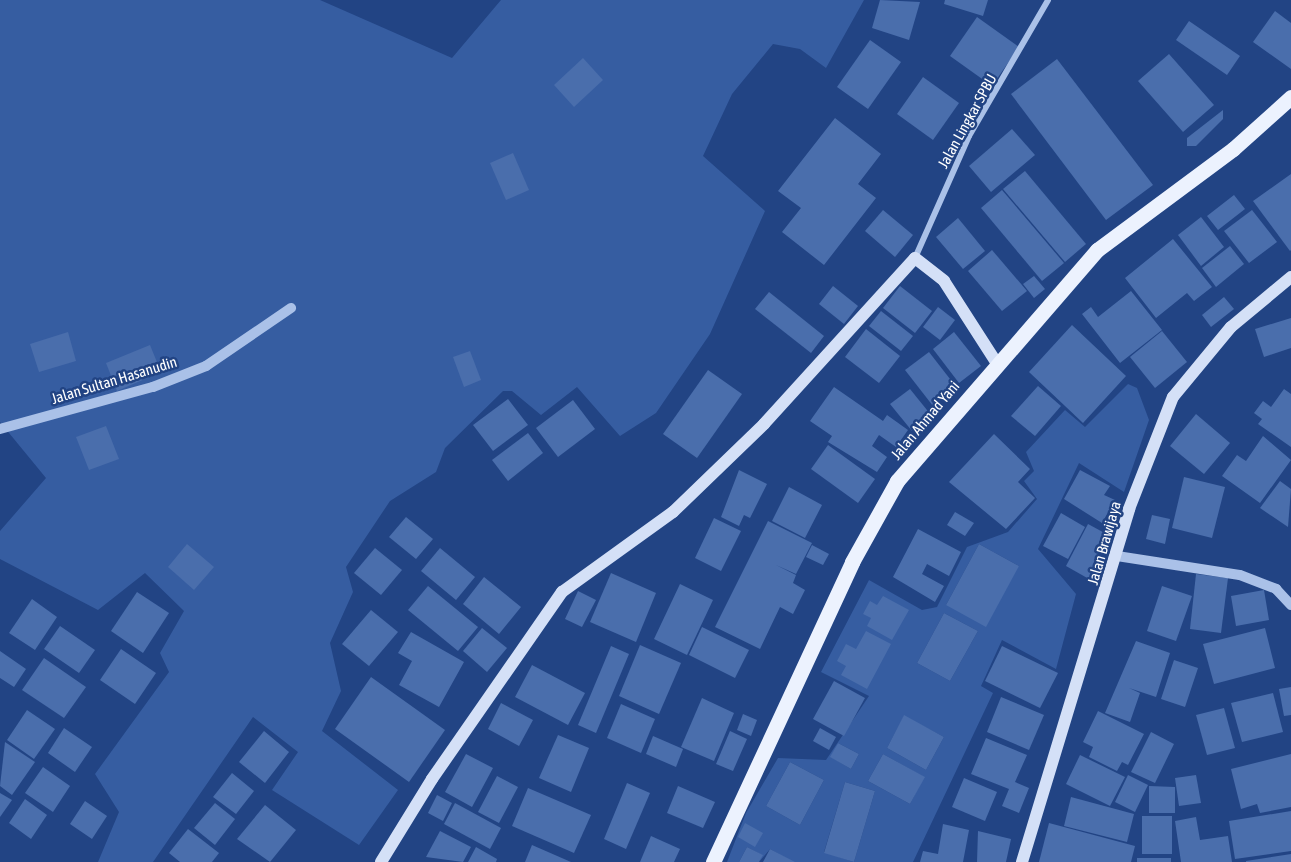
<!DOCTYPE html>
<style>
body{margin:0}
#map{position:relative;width:1291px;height:862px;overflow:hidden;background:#224484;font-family:"Asap Condensed",sans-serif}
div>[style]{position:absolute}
.green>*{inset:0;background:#365da1}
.building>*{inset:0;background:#4a6eac}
.minor>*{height:6px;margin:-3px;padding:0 3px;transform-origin:3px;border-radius:3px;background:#aac1e8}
.tertiary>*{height:10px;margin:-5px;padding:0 5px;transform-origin:5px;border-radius:5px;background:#aac1e8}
.secondary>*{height:12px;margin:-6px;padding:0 6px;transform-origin:6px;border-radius:6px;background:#d4e0f7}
.primary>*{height:15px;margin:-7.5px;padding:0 7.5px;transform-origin:7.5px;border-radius:7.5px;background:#ecf2fe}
span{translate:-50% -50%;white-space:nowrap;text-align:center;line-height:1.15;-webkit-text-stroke:5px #224484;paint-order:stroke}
.street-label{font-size:15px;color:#fff}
</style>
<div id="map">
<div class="green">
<i style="clip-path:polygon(0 0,320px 0,452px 58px,501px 0,864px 0,826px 68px,800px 49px,773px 44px,732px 94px,703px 156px,765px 211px,710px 334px,656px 413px,620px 436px,577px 387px,541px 415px,512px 391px,503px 391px,445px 448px,436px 472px,390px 501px,346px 567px,353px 592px,330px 643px,341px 691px,322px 731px,398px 790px,359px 845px,272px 790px,298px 752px,253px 717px,153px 862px,98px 862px,119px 812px,95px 774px,169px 672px,160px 653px,184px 611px,145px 573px,98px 610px,0 559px,0 531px,46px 478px,0 422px)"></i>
<i style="clip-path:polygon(evenodd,1128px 384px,1137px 388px,1149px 420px,1124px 492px,1079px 463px,1038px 549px,1076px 594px,1056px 669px,1002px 640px,981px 686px,993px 693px,913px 862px,793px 862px,770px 849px,759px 862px,762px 855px,747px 847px,739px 862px,727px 862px,746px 813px,778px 758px,826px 760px,869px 696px,821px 672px,869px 580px,922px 610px,937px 607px,967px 547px,1008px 532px,1037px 499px,1024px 481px,1034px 471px,1026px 452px,1065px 410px,1085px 427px,1128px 384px,979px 544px,1019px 566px,946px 605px,979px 544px,1128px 384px,944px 613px,978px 631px,950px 681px,917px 663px,944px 613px,1128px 384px,904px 716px,944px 737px,926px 770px,887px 748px,904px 716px,1128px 384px,838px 743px,859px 754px,851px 769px,831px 757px,838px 743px,1128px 384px,883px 754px,924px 777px,910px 804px,868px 781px,883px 754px,1128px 384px,790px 762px,824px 780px,800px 825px,766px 806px,790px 762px,1128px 384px,845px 782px,875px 791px,854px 862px,824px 852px,845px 782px)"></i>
</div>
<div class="building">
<i style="clip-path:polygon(880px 0,920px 2px,909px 40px,872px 28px)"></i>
<i style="clip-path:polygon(945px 0,988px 0,983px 16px,944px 4px)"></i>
<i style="clip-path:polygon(1275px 11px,1291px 23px,1291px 69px,1253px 42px)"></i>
<i style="clip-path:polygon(977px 17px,1019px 47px,992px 86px,950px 56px)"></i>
<i style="clip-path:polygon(1189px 21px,1240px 56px,1227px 75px,1176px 40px)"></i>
<i style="clip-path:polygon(870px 40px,901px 62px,868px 109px,837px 87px)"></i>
<i style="clip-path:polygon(1169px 54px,1214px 105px,1183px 132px,1138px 81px)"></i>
<i style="clip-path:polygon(583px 58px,603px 80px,574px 107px,554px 85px)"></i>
<i style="clip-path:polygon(1057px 59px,1153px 185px,1106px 220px,1011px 94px)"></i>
<i style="clip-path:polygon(923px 77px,959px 103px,933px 140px,897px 114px)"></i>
<i style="clip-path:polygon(1223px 110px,1223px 119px,1196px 146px,1187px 146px,1187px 138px)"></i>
<i style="clip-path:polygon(835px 118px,881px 154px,858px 184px,876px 198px,824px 265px,782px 232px,801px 208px,778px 191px)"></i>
<i style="clip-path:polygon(1012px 129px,1035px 155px,991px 192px,969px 166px)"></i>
<i style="clip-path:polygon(513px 153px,529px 190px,506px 200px,490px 163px)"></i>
<i style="clip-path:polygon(1025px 171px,1086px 244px,1065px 262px,1003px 189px)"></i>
<i style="clip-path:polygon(1291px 174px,1291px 250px,1290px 251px,1253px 201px)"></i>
<i style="clip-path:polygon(1002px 190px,1064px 263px,1042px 281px,981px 208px)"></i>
<i style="clip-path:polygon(1234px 195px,1245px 209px,1218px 230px,1207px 216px)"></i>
<i style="clip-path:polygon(883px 210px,913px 235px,895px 257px,865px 231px)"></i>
<i style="clip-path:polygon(1252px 210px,1277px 242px,1249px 263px,1224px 231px)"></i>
<i style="clip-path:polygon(1201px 217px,1224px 247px,1201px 266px,1178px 235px)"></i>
<i style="clip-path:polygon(958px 218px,985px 251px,963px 269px,936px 237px)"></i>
<i style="clip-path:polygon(1173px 239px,1212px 287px,1194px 301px,1187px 293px,1156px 318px,1125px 278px)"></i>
<i style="clip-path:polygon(1230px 246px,1244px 264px,1216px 287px,1202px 268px)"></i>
<i style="clip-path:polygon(992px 250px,1027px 291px,1002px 311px,968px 271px)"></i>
<i style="clip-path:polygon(1034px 276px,1045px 289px,1034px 298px,1023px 284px)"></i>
<i style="clip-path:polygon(833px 286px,858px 306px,844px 324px,819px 304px)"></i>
<i style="clip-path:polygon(900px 286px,932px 311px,915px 333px,883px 308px)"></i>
<i style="clip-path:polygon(1131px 291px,1162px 330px,1120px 363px,1082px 314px,1091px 307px,1098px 317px)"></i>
<i style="clip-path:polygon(769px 292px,824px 336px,811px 353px,755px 309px)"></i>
<i style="clip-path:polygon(1224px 297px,1234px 309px,1211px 327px,1202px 315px)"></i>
<i style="clip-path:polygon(938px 307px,955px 320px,940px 340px,923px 327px)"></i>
<i style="clip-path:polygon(881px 311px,913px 336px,901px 351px,869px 326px)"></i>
<i style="clip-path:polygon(1291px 318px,1291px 348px,1264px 357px,1255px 329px)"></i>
<i style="clip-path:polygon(1072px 325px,1126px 376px,1083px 423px,1029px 372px)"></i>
<i style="clip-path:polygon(866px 329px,900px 356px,879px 383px,845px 357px)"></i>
<i style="clip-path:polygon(1162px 331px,1187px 362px,1155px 388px,1130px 357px)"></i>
<i style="clip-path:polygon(68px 332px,76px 361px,39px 372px,30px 344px)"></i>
<i style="clip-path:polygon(954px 332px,981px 366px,959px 383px,933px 349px)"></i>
<i style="clip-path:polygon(150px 345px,161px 372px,117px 391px,106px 363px)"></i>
<i style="clip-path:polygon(470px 351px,481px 380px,464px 387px,453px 357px)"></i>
<i style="clip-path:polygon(929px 352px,957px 388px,933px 406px,905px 370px)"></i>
<i style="clip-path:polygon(708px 370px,742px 394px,697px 458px,663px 434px)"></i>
<i style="clip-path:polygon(1038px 386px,1061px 406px,1035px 436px,1011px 416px)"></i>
<i style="clip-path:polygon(834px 387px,883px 421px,887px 415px,908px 430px,896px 447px,879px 435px,872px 446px,887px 457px,877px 472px,828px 442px,832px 436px,810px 421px)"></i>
<i style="clip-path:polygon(910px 389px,931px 415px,912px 431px,890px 404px)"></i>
<i style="clip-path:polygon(1284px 389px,1291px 394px,1291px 447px,1258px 424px,1262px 419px,1254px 413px,1263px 401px,1271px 407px)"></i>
<i style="clip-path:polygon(508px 399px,528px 425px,493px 451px,473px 425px)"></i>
<i style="clip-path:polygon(573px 400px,595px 429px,558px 457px,536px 428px)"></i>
<i style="clip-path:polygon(1196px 414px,1230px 443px,1204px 474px,1170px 446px)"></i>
<i style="clip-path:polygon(106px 426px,119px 459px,89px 470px,76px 437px)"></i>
<i style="clip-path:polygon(528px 433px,543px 453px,508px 481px,492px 460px)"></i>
<i style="clip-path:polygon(994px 434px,1030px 469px,1018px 482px,1035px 498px,1006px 529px,949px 482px)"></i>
<i style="clip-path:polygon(1263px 436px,1291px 460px,1260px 503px,1222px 476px,1237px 455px,1246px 461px)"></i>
<i style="clip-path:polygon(828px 445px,875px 479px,858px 503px,811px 469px)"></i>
<i style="clip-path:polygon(739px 470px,767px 484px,750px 518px,744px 515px,739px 526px,721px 517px)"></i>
<i style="clip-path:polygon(1080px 470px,1110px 486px,1104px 495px,1115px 500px,1102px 523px,1064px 499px)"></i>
<i style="clip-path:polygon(1184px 477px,1225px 487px,1212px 538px,1172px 528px)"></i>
<i style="clip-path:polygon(1280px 481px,1291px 489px,1288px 527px,1260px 508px)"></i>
<i style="clip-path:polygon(789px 487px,822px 505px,805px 538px,772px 521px)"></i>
<i style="clip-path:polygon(955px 512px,974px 523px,965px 536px,947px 525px)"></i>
<i style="clip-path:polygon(1061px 513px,1085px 527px,1068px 559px,1043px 546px)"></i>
<i style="clip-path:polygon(1152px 515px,1170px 519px,1165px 544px,1146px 539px)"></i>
<i style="clip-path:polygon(406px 517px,433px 539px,416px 559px,389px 537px)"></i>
<i style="clip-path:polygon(714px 518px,741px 531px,721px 571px,695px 558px)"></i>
<i style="clip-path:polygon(768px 521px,812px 543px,796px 574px,776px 565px,796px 575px,793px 583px,805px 590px,793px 614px,780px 607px,760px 649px,715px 627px)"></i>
<i style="clip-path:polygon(1088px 524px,1112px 537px,1089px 579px,1066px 566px)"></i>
<i style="clip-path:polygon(918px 529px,961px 552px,949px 576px,927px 564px,922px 574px,944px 586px,935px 602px,893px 577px)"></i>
<i style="clip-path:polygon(187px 544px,214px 567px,194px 590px,168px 567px)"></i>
<i style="clip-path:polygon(979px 544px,1019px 566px,986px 627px,946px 605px)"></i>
<i style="clip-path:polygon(812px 545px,829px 554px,823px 565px,806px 557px)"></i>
<i style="clip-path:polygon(375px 548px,402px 570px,381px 595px,354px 573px)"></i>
<i style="clip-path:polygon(440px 548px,475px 577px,456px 600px,421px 571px)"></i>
<i style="clip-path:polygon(611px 573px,656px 593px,636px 642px,590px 622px)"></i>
<i style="clip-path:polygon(1196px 574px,1228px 578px,1221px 633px,1190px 629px)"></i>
<i style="clip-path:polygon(484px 577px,521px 607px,499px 634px,463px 604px)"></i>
<i style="clip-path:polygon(680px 584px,713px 600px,687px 655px,654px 639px)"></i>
<i style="clip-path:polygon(428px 586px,478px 627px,458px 651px,408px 610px)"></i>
<i style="clip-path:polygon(1162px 586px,1192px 596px,1176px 641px,1147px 631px)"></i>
<i style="clip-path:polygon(1264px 590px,1269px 620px,1236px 626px,1231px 596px)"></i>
<i style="clip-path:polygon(578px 591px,596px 600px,582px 627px,565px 619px)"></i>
<i style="clip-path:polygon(137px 592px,169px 613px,143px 653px,111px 631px)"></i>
<i style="clip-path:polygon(883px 596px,909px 610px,892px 640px,867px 626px,871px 618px,863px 614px,870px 601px,877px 605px)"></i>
<i style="clip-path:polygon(32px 599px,57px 617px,35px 650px,9px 633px)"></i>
<i style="clip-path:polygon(371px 610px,398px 632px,369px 666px,342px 644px)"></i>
<i style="clip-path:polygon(944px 613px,978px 631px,950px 681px,917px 663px)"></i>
<i style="clip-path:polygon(60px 626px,95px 650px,79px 673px,44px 649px)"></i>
<i style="clip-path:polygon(702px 627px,749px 650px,735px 678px,689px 655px)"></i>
<i style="clip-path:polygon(482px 628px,507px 648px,487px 672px,463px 651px)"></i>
<i style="clip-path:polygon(1265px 628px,1275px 668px,1214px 684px,1203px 644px)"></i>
<i style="clip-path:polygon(866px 631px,891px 644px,867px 689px,841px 675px,846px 666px,837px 661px,846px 644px,856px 649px)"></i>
<i style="clip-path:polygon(411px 632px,464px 662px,439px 707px,399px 685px,412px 661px,398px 653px)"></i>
<i style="clip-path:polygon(1136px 641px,1170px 653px,1156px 697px,1129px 688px,1140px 693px,1130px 722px,1105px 713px)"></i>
<i style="clip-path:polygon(640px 645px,681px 663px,659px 714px,619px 696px)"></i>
<i style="clip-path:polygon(611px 646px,629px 654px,596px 733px,578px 725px)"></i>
<i style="clip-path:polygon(1002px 646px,1058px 673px,1040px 708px,985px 681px)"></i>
<i style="clip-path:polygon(121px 649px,156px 673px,135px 704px,100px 680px)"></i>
<i style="clip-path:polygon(0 651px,26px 669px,14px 687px,0 678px)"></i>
<i style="clip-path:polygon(44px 658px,86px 687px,64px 718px,22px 690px)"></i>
<i style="clip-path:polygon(1174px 660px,1198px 668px,1185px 707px,1161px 699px)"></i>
<i style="clip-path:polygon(532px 665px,585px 693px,568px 725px,515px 697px)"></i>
<i style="clip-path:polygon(371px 677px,445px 730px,409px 782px,335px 729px)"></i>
<i style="clip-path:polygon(834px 681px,865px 698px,844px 736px,813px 719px)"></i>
<i style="clip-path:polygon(1291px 687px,1291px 715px,1284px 716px,1279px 689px)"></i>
<i style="clip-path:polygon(1273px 693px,1283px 732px,1242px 742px,1231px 703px)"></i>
<i style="clip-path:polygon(1001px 697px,1044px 715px,1029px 750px,987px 732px)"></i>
<i style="clip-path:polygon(702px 698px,734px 713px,714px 761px,681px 747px)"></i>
<i style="clip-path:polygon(501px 703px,533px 720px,519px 746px,488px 729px)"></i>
<i style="clip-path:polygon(621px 704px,655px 719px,641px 753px,607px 738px)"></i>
<i style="clip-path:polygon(1224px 708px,1235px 748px,1207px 755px,1196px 715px)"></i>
<i style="clip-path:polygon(27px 710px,55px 729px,34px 759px,7px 740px)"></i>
<i style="clip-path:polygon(1098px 711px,1144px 734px,1128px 765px,1122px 762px,1117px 771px,1089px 757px,1093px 747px,1083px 742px)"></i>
<i style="clip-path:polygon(743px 714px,757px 720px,751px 736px,737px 730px)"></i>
<i style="clip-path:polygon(904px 715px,944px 737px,926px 770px,887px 748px)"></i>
<i style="clip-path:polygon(64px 728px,92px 747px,75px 772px,48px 753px)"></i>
<i style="clip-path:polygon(820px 728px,836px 737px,829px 750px,813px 741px)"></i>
<i style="clip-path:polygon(264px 731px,289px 752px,265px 783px,239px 762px)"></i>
<i style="clip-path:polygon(730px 731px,747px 739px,733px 771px,716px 764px)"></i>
<i style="clip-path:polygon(1151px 732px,1174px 744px,1155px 783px,1131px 772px)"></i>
<i style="clip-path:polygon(558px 735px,589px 748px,571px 792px,539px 778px)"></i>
<i style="clip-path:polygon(653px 736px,683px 749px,676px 767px,646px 754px)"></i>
<i style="clip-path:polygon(986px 738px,1027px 755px,1015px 782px,1029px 788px,1019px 813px,1002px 806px,1009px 789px,971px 774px)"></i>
<i style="clip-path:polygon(5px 742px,35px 762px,12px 795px,0 786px)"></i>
<i style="clip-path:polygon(838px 743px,859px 754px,851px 769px,830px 757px)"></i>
<i style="clip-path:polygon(466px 754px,493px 768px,472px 807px,445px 792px)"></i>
<i style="clip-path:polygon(883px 754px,925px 777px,910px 804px,868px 781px)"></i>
<i style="clip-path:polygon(1291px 754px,1291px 807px,1260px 813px,1257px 804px,1241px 809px,1231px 769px)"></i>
<i style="clip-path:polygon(1080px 755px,1125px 777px,1110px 806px,1066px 784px)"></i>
<i style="clip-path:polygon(790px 762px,824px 780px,800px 825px,766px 806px)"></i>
<i style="clip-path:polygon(43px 767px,70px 786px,53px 812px,25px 793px)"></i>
<i style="clip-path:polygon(232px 773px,254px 791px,236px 814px,213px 797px)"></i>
<i style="clip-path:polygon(1128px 775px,1148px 785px,1135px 812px,1115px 802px)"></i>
<i style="clip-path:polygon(1196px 775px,1201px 803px,1179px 806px,1175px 778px)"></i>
<i style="clip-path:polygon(497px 776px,518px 787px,499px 823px,478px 812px)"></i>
<i style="clip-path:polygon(964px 778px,997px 792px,985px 821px,952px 807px)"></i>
<i style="clip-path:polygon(845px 782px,875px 791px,854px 862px,824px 853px)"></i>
<i style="clip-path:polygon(627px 783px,650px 793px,626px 849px,604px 839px)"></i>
<i style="clip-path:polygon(678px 786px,715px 802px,703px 828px,667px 813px)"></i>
<i style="clip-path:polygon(1149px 786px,1175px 787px,1175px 813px,1149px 813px)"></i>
<i style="clip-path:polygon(528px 788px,591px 815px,574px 853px,512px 826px)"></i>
<i style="clip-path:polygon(0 793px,12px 800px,0 817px)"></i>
<i style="clip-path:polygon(437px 795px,452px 803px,443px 821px,428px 813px)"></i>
<i style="clip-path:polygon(1071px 797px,1134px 814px,1127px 842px,1064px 826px)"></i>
<i style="clip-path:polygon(25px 799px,47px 815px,31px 839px,9px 823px)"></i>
<i style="clip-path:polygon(85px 801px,107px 816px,92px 839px,70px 824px)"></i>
<i style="clip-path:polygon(215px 803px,235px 819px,215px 845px,194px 828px)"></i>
<i style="clip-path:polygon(455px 803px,501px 828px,490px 849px,444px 824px)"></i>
<i style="clip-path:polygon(265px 805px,296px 830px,270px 862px,237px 839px)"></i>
<i style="clip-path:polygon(1291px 811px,1291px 851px,1235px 859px,1229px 821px)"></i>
<i style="clip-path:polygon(1142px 816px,1172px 816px,1172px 854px,1142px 854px)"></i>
<i style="clip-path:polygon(1196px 817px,1200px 840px,1228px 836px,1232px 862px,1181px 862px,1175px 821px)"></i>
<i style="clip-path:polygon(745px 823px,763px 833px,755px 847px,738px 837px)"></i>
<i style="clip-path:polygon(1049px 823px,1135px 846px,1131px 862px,1039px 862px)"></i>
<i style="clip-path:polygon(943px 824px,969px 830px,963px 862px,920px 862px,923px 851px,938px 854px)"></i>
<i style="clip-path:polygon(188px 829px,219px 853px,212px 862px,180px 862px,169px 853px)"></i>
<i style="clip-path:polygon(440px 831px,471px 847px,463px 862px,426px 857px)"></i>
<i style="clip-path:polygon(978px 831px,1011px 839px,1006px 862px,977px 862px)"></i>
<i style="clip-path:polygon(651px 836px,680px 849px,674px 862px,640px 862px)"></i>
<i style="clip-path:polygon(532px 845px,571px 862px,525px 862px)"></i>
<i style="clip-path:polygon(476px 847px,497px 859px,496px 862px,468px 862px)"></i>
<i style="clip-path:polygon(747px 847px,763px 855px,759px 862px,739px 862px)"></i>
<i style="clip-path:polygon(770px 849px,795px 862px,763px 862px)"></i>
<i style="clip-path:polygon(1291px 854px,1291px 862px,1246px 862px,1246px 861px)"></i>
<i style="clip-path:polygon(1137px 858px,1171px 858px,1171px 862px,1137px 862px)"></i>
</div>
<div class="minor">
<i style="left:915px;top:258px;width:133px;rotate:-66.1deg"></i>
<i style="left:969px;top:136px;width:157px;rotate:-59.8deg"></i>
</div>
<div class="tertiary">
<i style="left:0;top:429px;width:159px;rotate:-15.4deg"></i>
<i style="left:153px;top:387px;width:57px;rotate:-21.6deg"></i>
<i style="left:206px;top:366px;width:103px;rotate:-34.3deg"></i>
<i style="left:1117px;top:556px;width:124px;rotate:8.8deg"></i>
<i style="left:1240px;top:575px;width:39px;rotate:21deg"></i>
<i style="left:1276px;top:589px;width:22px;rotate:47deg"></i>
</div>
<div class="secondary">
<i style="left:381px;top:862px;width:97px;rotate:-58.4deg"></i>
<i style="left:432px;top:779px;width:228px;rotate:-55.2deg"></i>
<i style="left:562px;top:592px;width:137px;rotate:-35.8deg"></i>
<i style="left:673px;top:512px;width:127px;rotate:-44deg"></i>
<i style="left:764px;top:424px;width:224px;rotate:-47.7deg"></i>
<i style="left:915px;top:258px;width:37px;rotate:38deg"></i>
<i style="left:944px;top:281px;width:96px;rotate:57.3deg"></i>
<i style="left:1022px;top:862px;width:369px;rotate:-73.1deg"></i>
<i style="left:1129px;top:509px;width:120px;rotate:-68.6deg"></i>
<i style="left:1173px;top:397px;width:91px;rotate:-50.4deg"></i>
<i style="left:1231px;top:327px;width:78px;rotate:-39.8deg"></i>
</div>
<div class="primary">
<i style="left:713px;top:862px;width:331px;rotate:-65.1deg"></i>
<i style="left:852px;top:562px;width:93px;rotate:-60.9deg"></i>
<i style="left:897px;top:481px;width:306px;rotate:-49.1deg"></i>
<i style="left:1097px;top:250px;width:169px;rotate:-36.6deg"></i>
<i style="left:1233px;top:149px;width:78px;rotate:-41.9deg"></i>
</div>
<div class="street-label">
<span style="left:967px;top:121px;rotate:-61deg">Jalan Lingkar SPBU</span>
<span style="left:114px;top:380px;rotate:-17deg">Jalan Sultan Hasanudin</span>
<span style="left:925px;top:420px;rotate:-50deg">Jalan Ahmad Yani</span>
<span style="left:1104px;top:543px;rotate:-74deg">Jalan Brawijaya</span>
</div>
</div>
